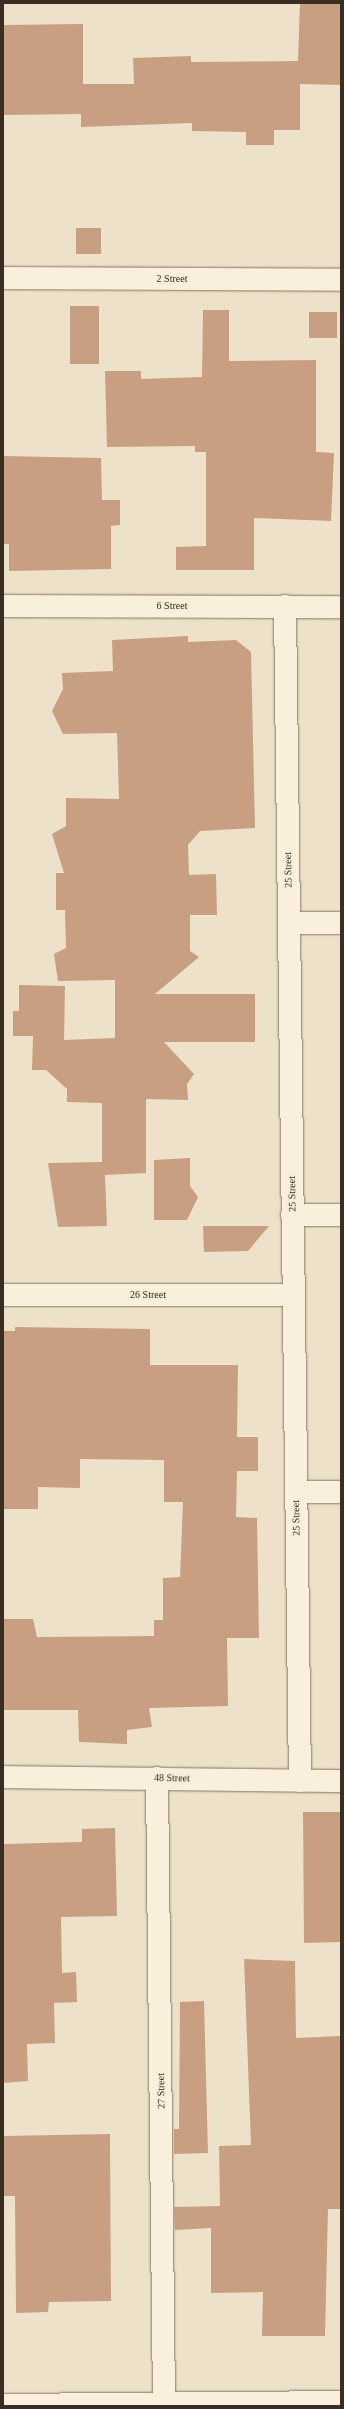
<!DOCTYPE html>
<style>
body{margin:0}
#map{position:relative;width:344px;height:2409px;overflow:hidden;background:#ede2c9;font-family:Georgia,serif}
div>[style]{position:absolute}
.building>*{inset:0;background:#c99f81}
.roads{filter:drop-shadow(0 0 1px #89755f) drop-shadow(0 0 1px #89755f)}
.street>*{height:22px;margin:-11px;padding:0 11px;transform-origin:11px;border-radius:11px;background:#f8f0dd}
.secondary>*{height:22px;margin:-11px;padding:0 11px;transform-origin:11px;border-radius:11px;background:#f8f0dd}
span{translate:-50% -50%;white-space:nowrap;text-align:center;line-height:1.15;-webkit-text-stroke:3px #f4ecd9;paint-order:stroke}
.street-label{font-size:10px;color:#3a2d21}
.frame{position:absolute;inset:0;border:4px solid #3a2d21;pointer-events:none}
</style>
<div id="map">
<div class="building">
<i style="clip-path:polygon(300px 3px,341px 3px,341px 85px,300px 84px,300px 130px,274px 130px,274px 145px,246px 145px,246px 132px,192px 131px,192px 123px,81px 127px,81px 114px,3px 115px,3px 25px,83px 24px,83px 84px,134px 84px,133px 58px,191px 56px,191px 62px,298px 61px)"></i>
<i style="clip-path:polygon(76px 228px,101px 228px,101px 254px,76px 254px)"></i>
<i style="clip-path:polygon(70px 306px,99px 306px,99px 364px,70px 364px)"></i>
<i style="clip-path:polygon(203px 310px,229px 310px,229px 361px,316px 360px,316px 452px,334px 453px,331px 521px,254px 518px,254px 570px,176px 570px,176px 547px,206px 546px,206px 452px,195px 452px,195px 446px,107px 447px,105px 371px,141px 371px,141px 379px,202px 377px)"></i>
<i style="clip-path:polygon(309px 312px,337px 312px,337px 338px,309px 338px)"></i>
<i style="clip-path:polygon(3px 456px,101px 458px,102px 500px,120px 500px,120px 525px,111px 526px,111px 569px,9px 571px,9px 544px,3px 544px)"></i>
<i style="clip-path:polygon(188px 636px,188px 642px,236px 640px,251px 652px,255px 828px,200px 831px,188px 845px,189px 875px,216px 874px,217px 915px,190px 915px,190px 951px,199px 957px,155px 994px,255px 994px,255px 1042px,164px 1042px,194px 1074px,187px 1084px,188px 1100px,146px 1099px,146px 1173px,105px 1175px,107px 1226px,58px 1227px,48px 1163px,102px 1162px,102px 1103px,67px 1102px,67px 1089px,46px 1070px,32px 1070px,33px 1036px,13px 1036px,13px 1011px,19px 1011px,19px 985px,65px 986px,64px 1040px,115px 1038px,115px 980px,58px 981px,54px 954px,66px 948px,65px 910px,56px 910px,56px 873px,64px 873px,52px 834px,66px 826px,66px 798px,119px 799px,117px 733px,63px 734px,52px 711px,63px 689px,62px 673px,113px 671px,112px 640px)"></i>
<i style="clip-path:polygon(190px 1158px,190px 1186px,198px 1197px,187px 1220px,154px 1220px,154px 1160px)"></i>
<i style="clip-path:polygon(203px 1226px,269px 1226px,248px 1251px,204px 1252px)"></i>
<i style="clip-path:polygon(15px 1327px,150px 1329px,150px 1365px,238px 1365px,237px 1437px,258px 1437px,258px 1471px,237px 1471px,236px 1517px,257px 1518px,259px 1638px,227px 1638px,228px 1706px,149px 1708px,152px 1727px,127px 1730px,127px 1744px,79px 1742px,78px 1710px,3px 1710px,3px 1619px,33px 1619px,37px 1637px,154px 1636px,154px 1620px,163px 1620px,163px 1578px,180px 1577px,183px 1502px,164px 1502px,164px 1460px,80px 1459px,80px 1488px,38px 1487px,38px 1509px,3px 1509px,3px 1331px,15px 1331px)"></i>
<i style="clip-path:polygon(303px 1812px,341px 1812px,341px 1942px,304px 1943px)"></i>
<i style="clip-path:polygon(115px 1828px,117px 1916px,61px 1917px,62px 1973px,76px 1972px,77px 2002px,54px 2003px,55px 2043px,27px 2044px,28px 2081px,3px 2083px,3px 1844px,82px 1842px,82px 1829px)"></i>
<i style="clip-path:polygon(244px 1959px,295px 1961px,296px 2038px,341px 2036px,341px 2209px,328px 2209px,325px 2336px,262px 2336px,263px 2292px,211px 2293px,211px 2228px,175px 2230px,174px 2207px,220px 2206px,219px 2146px,251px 2145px)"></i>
<i style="clip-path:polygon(204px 2001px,208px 2153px,174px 2154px,174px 2129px,179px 2129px,180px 2002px)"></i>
<i style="clip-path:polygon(110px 2134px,111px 2301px,49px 2302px,48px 2312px,16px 2313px,15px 2196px,3px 2196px,3px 2136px)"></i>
</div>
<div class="roads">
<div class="street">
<i style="left:3px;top:278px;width:338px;rotate:0.3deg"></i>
<i style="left:3px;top:606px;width:338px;rotate:0.2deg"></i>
<i style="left:285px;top:606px;width:1175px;rotate:89.27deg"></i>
<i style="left:289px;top:923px;width:52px"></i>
<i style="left:292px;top:1215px;width:49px"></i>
<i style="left:3px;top:1295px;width:290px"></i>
<i style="left:296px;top:1492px;width:45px"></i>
<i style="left:3px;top:1777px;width:338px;rotate:0.7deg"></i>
<i style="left:157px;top:1778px;width:626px;rotate:89.36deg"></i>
</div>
<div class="secondary">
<i style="left:3px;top:2405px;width:338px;rotate:-0.5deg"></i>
</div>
</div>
<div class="street-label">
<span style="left:172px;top:279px">2 Street</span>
<span style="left:172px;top:606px">6 Street</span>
<span style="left:288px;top:870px;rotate:-91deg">25 Street</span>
<span style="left:292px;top:1194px;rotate:-91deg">25 Street</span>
<span style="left:148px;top:1295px">26 Street</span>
<span style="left:296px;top:1518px;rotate:-91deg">25 Street</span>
<span style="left:172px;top:1778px;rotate:1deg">48 Street</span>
<span style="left:161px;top:2091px;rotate:-91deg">27 Street</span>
</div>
<div class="frame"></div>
</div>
